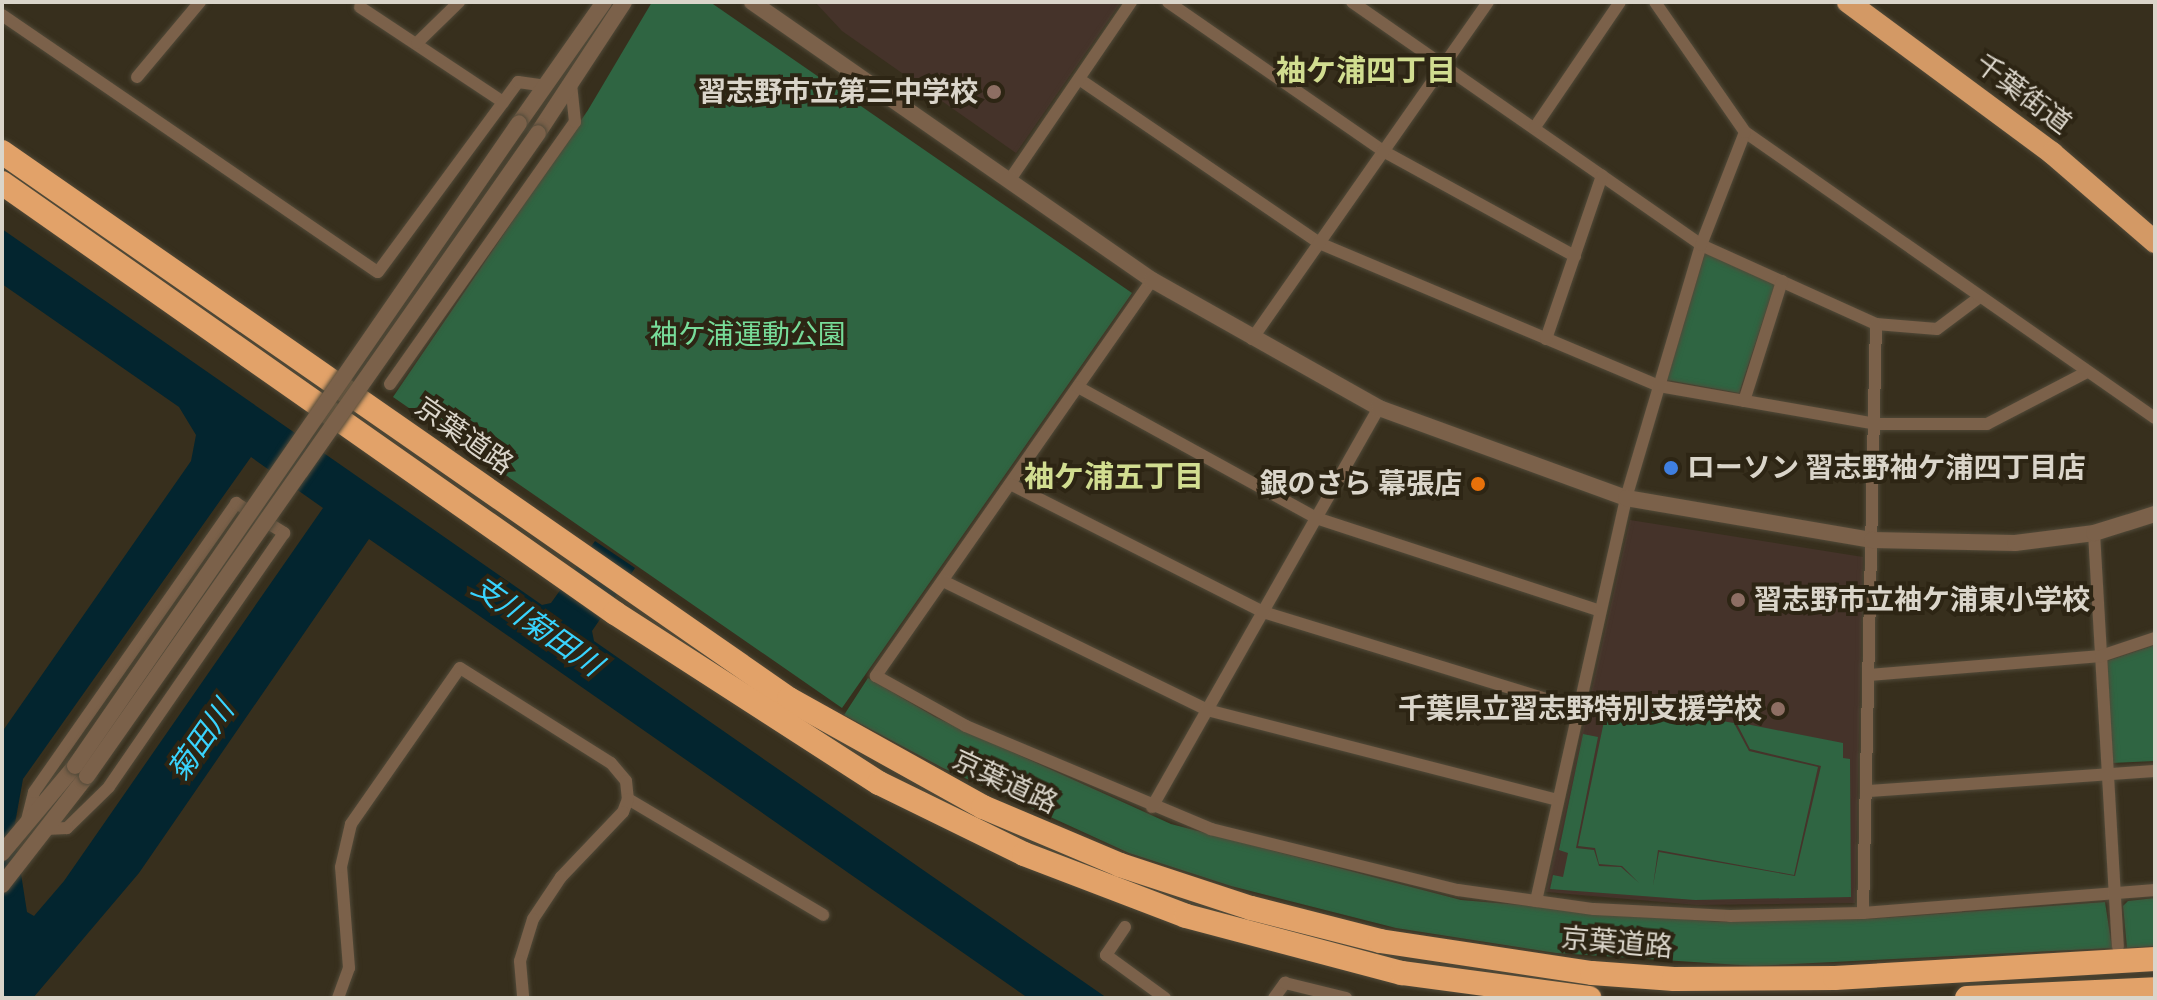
<!DOCTYPE html>
<meta charset="utf-8">
<style>
body{margin:0}
#map{position:relative;width:2157px;height:1000px;overflow:hidden;background:#372f1d;font-family:"Roboto Condensed","Noto Sans JP",sans-serif}
div>[style]{position:absolute}
.education>*{inset:0;background:#45332a}
.green>*{inset:0;background:#2f6542}
.water>*{inset:0;background:#03252f}
.roads{filter:drop-shadow(0 0 2px #514a39) drop-shadow(0 0 2px #514a39)}
.minor>*{height:12px;margin:-6px;padding:0 6px;transform-origin:6px;border-radius:6px;background:#7b614a}
.tertiary>*{height:16px;margin:-8px;padding:0 8px;transform-origin:8px;border-radius:8px;background:#7b614a}
.trunk>*{height:22px;margin:-11px;padding:0 11px;transform-origin:11px;border-radius:11px;background:#d39965}
.motorway>*{height:24px;margin:-12px;padding:0 12px;transform-origin:12px;border-radius:12px;background:#e2a269}
.bridges{filter:drop-shadow(0 0 2px #514a39) drop-shadow(0 0 2px #514a39)}
.tertiary-bridge>*{height:16px;margin:-8px;padding:0 8px;transform-origin:8px;border-radius:8px;background:#7b614a}
.dots>*{width:22px;height:22px;translate:-50% -50%;box-sizing:border-box;border:4px solid #2d2514;border-radius:50%}
span{translate:-50% -50%;white-space:nowrap;text-align:center;line-height:1.15;-webkit-text-stroke:8px #2d2514;paint-order:stroke}
.poi-label{font-size:28px;color:#dad5ca;font-weight:700}
.right{translate:-100% -50%;text-align:right}
.left{translate:0 -50%;text-align:left}
.street-label{font-size:28px;color:#dad5ca}
.park-label{font-size:28px;color:#77dc99}
.neighbourhood-label{font-size:30px;color:#d1dd90;font-weight:700}
.water-label{font-size:30px;color:#39d3fd;font-style:italic}
.frame{position:absolute;inset:0;border:4px solid #dad5ca;pointer-events:none}
</style>
<div id="map">
<div class="education">
<i style="clip-path:polygon(815px 2px,1121px 2px,1016px 153px,842px 31px)"></i>
<i style="clip-path:polygon(1630px 520px,1863px 557px,1855px 903px,1697px 905px,1546px 892px)"></i>
</div>
<div class="green">
<i style="clip-path:polygon(652px 2px,710px 2px,1132px 293px,842px 708px,393px 397px,588px 110px)"></i>
<i style="clip-path:polygon(1705px 253px,1775px 284px,1739px 393px,1667px 380px)"></i>
<i style="clip-path:polygon(2155px 645px,2155px 761px,2112px 763px,2107px 661px)"></i>
<i style="clip-path:polygon(868px 678px,935px 717px,1171px 824px,1461px 900px,1718px 922px,1869px 919px,2105px 902px,2112px 948px,1755px 966px,1556px 953px,1396px 928px,1231px 886px,1129px 853px,943px 768px,844px 715px)"></i>
<i style="clip-path:polygon(1608px 702px,1734px 723px,1749px 751px,1818px 767px,1794px 875px,1658px 850px,1653px 886px,1659px 852px,1795px 876px,1821px 766px,1750px 749px,1736px 722px,1843px 743px,1843px 758px,1850px 759px,1851px 897px,1695px 900px,1550px 889px,1553px 875px,1563px 877px,1568px 853px,1559px 850px,1583px 734px,1598px 737px,1576px 848px,1594px 850px,1599px 866px,1621px 867px,1639px 883px,1622px 866px,1599px 864px,1595px 848px,1578px 846px)"></i>
<i style="clip-path:polygon(2155px 898px,2155px 946px,2127px 948px,2123px 906px,2128px 901px)"></i>
</div>
<div class="water">
<i style="clip-path:polygon(evenodd,2px 229px,542px 605px,551px 603px,595px 541px,635px 568px,592px 631px,594px 641px,1107px 998px,1028px 998px,369px 539px,139px 873px,33px 998px,2px 998px,2px 732px,191px 461px,196px 435px,179px 407px,2px 284px,2px 229px,251px 457px,323px 508px,64px 881px,34px 916px,27px 912px,14px 829px,23px 779px,251px 457px)"></i>
</div>
<div class="roads">
<div class="minor">
<i style="left:1168px;top:2px;width:262px;rotate:34.7deg"></i>
<i style="left:1383px;top:151px;width:219px;rotate:28.7deg"></i>
<i style="left:1352px;top:2px;width:425px;rotate:34.8deg"></i>
<i style="left:1701px;top:245px;width:192px;rotate:24.3deg"></i>
<i style="left:1876px;top:324px;width:61px;rotate:4.7deg"></i>
<i style="left:1937px;top:329px;width:50px;rotate:-36.9deg"></i>
<i style="left:360px;top:7px;width:172px;rotate:33.6deg"></i>
<i style="left:2px;top:15px;width:455px;rotate:34.4deg"></i>
<i style="left:378px;top:272px;width:236px;rotate:-53.6deg"></i>
<i style="left:518px;top:82px;width:27px;rotate:8deg"></i>
<i style="left:417px;top:43px;width:59px;rotate:-44.3deg"></i>
<i style="left:137px;top:77px;width:98px;rotate:-50deg"></i>
<i style="left:1079px;top:79px;width:291px;rotate:34.3deg"></i>
<i style="left:1319px;top:243px;width:369px;rotate:22.8deg"></i>
<i style="left:1659px;top:386px;width:220px;rotate:9.9deg"></i>
<i style="left:1876px;top:424px;width:111px"></i>
<i style="left:1987px;top:424px;width:113px;rotate:-27.5deg"></i>
<i style="left:1535px;top:127px;width:151px;rotate:-55.8deg"></i>
<i style="left:1745px;top:132px;width:500px;rotate:34.9deg"></i>
<i style="left:1009px;top:181px;width:217px;rotate:-55.7deg"></i>
<i style="left:1152px;top:280px;width:483px;rotate:124.9deg"></i>
<i style="left:876px;top:676px;width:103px;rotate:29.1deg"></i>
<i style="left:966px;top:726px;width:266px;rotate:22.8deg"></i>
<i style="left:1211px;top:829px;width:254px;rotate:13.9deg"></i>
<i style="left:1458px;top:890px;width:137px;rotate:8deg"></i>
<i style="left:1594px;top:909px;width:136px;rotate:2.9deg"></i>
<i style="left:1730px;top:916px;width:133px;rotate:-1.3deg"></i>
<i style="left:1863px;top:913px;width:293px;rotate:-4.5deg"></i>
<i style="left:1252px;top:339px;width:411px;rotate:-55deg"></i>
<i style="left:1546px;top:339px;width:173px;rotate:-71.1deg"></i>
<i style="left:390px;top:384px;width:321px;rotate:-54.8deg"></i>
<i style="left:575px;top:122px;width:38px;rotate:-96deg"></i>
<i style="left:1078px;top:387px;width:272px;rotate:28.8deg"></i>
<i style="left:1316px;top:518px;width:299px;rotate:18.1deg"></i>
<i style="left:1744px;top:401px;width:126px;rotate:-72.4deg"></i>
<i style="left:1010px;top:484px;width:284px;rotate:26.8deg"></i>
<i style="left:1263px;top:612px;width:331px;rotate:17.1deg"></i>
<i style="left:2094px;top:533px;width:414px;rotate:86.7deg"></i>
<i style="left:943px;top:581px;width:294px;rotate:26deg"></i>
<i style="left:1207px;top:710px;width:362px;rotate:14.4deg"></i>
<i style="left:1869px;top:675px;width:233px;rotate:-4.7deg"></i>
<i style="left:2101px;top:656px;width:57px;rotate:-18.4deg"></i>
<i style="left:1868px;top:791px;width:288px;rotate:-4deg"></i>
<i style="left:628px;top:799px;width:227px;rotate:30.7deg"></i>
<i style="left:1152px;top:807px;width:459px;rotate:-60.4deg"></i>
<i style="left:27px;top:820px;width:29px;rotate:-76deg"></i>
<i style="left:34px;top:792px;width:353px;rotate:-55deg"></i>
<i style="left:236px;top:503px;width:57px;rotate:32deg"></i>
<i style="left:284px;top:533px;width:308px;rotate:124.6deg"></i>
<i style="left:109px;top:787px;width:59px;rotate:135.7deg"></i>
<i style="left:67px;top:828px;width:21px;rotate:177deg"></i>
<i style="left:1536px;top:901px;width:413px;rotate:-77.4deg"></i>
<i style="left:1626px;top:498px;width:264px;rotate:-73.5deg"></i>
<i style="left:1701px;top:245px;width:121px;rotate:-68.7deg"></i>
<i style="left:1745px;top:132px;width:158px;rotate:-124.7deg"></i>
<i style="left:1863px;top:913px;width:589px;rotate:-88.74deg"></i>
<i style="left:1125px;top:927px;width:34px;rotate:124deg"></i>
<i style="left:1106px;top:955px;width:73px;rotate:36.1deg"></i>
<i style="left:338px;top:998px;width:32px;rotate:-70deg"></i>
<i style="left:349px;top:968px;width:101px;rotate:-94.5deg"></i>
<i style="left:341px;top:867px;width:44px;rotate:-76.9deg"></i>
<i style="left:351px;top:824px;width:190px;rotate:-55.1deg"></i>
<i style="left:460px;top:668px;width:178px;rotate:32.2deg"></i>
<i style="left:611px;top:763px;width:23px;rotate:50deg"></i>
<i style="left:626px;top:781px;width:18px;rotate:84deg"></i>
<i style="left:628px;top:799px;width:14px;rotate:111deg"></i>
<i style="left:623px;top:812px;width:90px;rotate:133.6deg"></i>
<i style="left:561px;top:877px;width:50px;rotate:123.7deg"></i>
<i style="left:533px;top:919px;width:44px;rotate:107.2deg"></i>
<i style="left:520px;top:961px;width:37px;rotate:85deg"></i>
<i style="left:1274px;top:998px;width:19px;rotate:-54deg"></i>
<i style="left:1285px;top:983px;width:63px;rotate:13.8deg"></i>
</div>
<div class="tertiary">
<i style="left:752px;top:2px;width:487px;rotate:34.8deg"></i>
<i style="left:1152px;top:280px;width:261px;rotate:29.4deg"></i>
<i style="left:1379px;top:408px;width:263px;rotate:20deg"></i>
<i style="left:1626px;top:498px;width:250px;rotate:9.7deg"></i>
<i style="left:1872px;top:540px;width:143px;rotate:1.2deg"></i>
<i style="left:2015px;top:543px;width:80px;rotate:-7.2deg"></i>
<i style="left:2094px;top:533px;width:64px;rotate:-17.3deg"></i>
<i style="left:519px;top:123px;width:148px;rotate:-54.9deg"></i>
<i style="left:538px;top:133px;width:157px;rotate:-56.7deg"></i>
<i style="left:2px;top:853px;width:114px;rotate:-50deg"></i>
<i style="left:2px;top:885px;width:138px;rotate:-52.1deg"></i>
</div>
<div class="trunk">
<i style="left:1848px;top:2px;width:254px;rotate:36.5deg"></i>
<i style="left:2052px;top:153px;width:136px;rotate:40.8deg"></i>
</div>
<div class="motorway">
<i style="left:2px;top:152px;width:958px;rotate:34.8deg"></i>
<i style="left:789px;top:699px;width:222px;rotate:29.1deg"></i>
<i style="left:983px;top:807px;width:149px;rotate:22.9deg"></i>
<i style="left:1120px;top:865px;width:138px;rotate:18.2deg"></i>
<i style="left:1251px;top:908px;width:133px;rotate:14.3deg"></i>
<i style="left:1380px;top:941px;width:214px;rotate:8.6deg"></i>
<i style="left:1592px;top:973px;width:82px;rotate:4.2deg"></i>
<i style="left:1674px;top:979px;width:161px;rotate:-0.4deg"></i>
<i style="left:1835px;top:978px;width:321px;rotate:-3.4deg"></i>
<i style="left:2px;top:183px;width:749px;rotate:35.05deg"></i>
<i style="left:615px;top:613px;width:314px;rotate:32.8deg"></i>
<i style="left:879px;top:783px;width:161px;rotate:26.1deg"></i>
<i style="left:1024px;top:854px;width:173px;rotate:20.9deg"></i>
<i style="left:1186px;top:916px;width:223px;rotate:14.8deg"></i>
<i style="left:1402px;top:973px;width:189px;rotate:7.6deg"></i>
<i style="left:1967px;top:998px;width:188px;rotate:-2.7deg"></i>
</div>
</div>
<div class="bridges">
<div class="tertiary-bridge">
<i style="left:75px;top:766px;width:781px;rotate:-55.37deg"></i>
<i style="left:87px;top:776px;width:785px;rotate:-54.95deg"></i>
</div>
</div>
<div class="dots">
<i style="left:994px;top:92px;background:#8d6e63"></i>
<i style="left:1671px;top:468px;background:#3f7fe0"></i>
<i style="left:1478px;top:484px;background:#e8710a"></i>
<i style="left:1738px;top:600px;background:#8d6e63"></i>
<i style="left:1778px;top:709px;background:#8d6e63"></i>
</div>
<div class="poi-label">
<span class="right" style="left:978px;top:92px">習志野市立第三中学校</span>
<span class="left" style="left:1687px;top:468px">ローソン 習志野袖ケ浦四丁目店</span>
<span class="right" style="left:1462px;top:484px">銀のさら 幕張店</span>
<span class="left" style="left:1754px;top:600px">習志野市立袖ケ浦東小学校</span>
<span class="right" style="left:1762px;top:709px">千葉県立習志野特別支援学校</span>
</div>
<div class="street-label">
<span style="left:2023px;top:94px;rotate:37deg">千葉街道</span>
<span style="left:464px;top:436px;rotate:35deg">京葉道路</span>
<span style="left:1005px;top:782px;rotate:25deg">京葉道路</span>
<span style="left:1617px;top:943px;rotate:5deg">京葉道路</span>
</div>
<div class="park-label">
<span style="left:748px;top:335px">袖ケ浦運動公園</span>
</div>
<div class="neighbourhood-label">
<span style="left:1366px;top:71px">袖ケ浦四丁目</span>
<span style="left:1114px;top:477px">袖ケ浦五丁目</span>
</div>
<div class="water-label">
<span style="left:537px;top:626px;rotate:35deg">支川菊田川</span>
<span style="left:201px;top:741px;rotate:-55deg">菊田川</span>
</div>
<div class="frame"></div>
</div>
